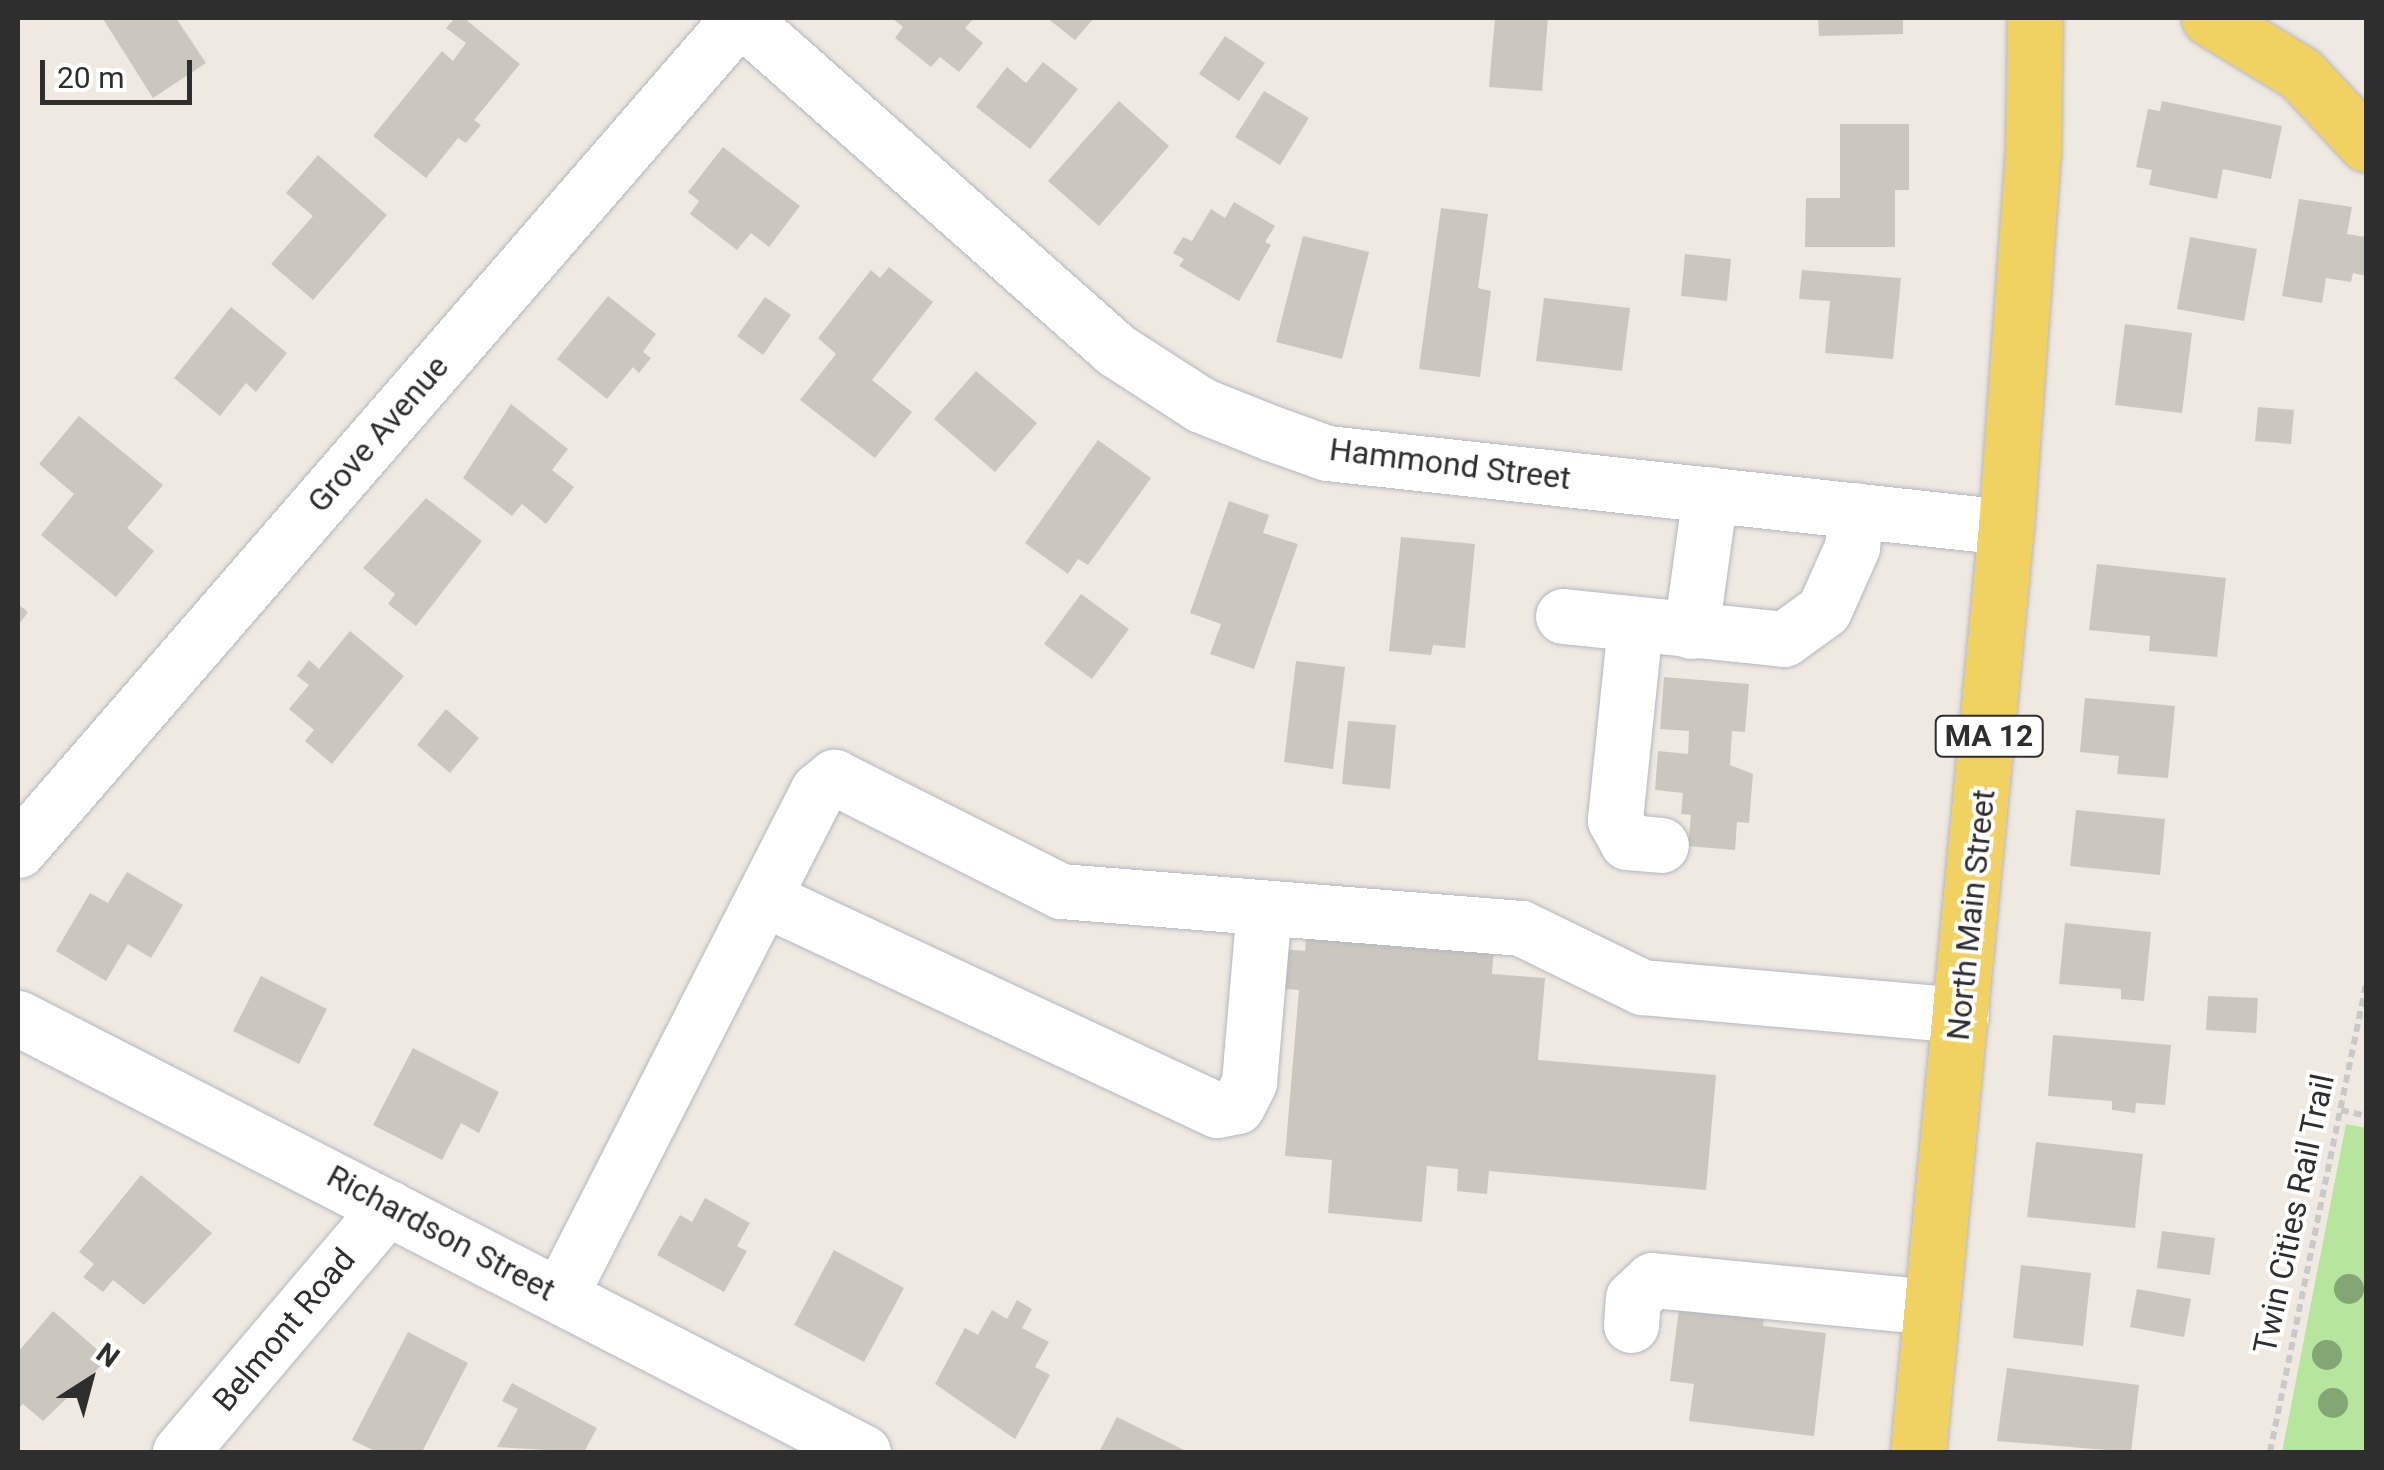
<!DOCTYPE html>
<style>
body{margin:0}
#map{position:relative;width:2384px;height:1470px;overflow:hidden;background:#efe9e1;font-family:Roboto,sans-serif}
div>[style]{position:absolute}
.green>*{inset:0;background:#b6e59e}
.building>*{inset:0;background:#cbc7bf}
.path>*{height:6px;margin-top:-3px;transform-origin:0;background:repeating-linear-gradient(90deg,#c9c9c9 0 8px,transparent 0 13px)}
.roads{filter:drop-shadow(0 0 2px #b4b7c1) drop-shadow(0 0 2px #b4b7c1)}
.minor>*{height:55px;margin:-27.5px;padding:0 27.5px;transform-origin:27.5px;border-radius:27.5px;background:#fff}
.major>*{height:55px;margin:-27.5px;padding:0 27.5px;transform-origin:27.5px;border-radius:27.5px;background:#f2d163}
.trees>*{width:30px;height:30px;margin:-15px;border-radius:50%;background:#84a574}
span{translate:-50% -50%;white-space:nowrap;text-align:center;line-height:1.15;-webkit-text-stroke:8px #fff;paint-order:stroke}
.shield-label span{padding:2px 8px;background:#fff;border:2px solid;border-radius:8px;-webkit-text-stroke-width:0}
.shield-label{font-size:30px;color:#2e2e2e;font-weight:700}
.street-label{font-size:32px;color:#2e2e2e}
.frame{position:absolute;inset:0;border:20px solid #2e2e2e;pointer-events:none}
.north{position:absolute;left:40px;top:1330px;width:100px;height:100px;-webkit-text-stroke:8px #fff;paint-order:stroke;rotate:36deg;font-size:28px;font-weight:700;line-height:40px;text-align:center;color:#2e2e2e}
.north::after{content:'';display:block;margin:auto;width:35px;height:45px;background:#2e2e2e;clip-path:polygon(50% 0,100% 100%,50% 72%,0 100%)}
.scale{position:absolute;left:40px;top:60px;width:152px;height:45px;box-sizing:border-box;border:5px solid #2e2e2e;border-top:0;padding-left:12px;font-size:30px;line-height:35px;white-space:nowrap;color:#2e2e2e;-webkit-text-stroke:8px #fff;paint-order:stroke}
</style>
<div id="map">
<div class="green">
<i style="clip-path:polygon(2346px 1124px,2366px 1128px,2366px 1452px,2282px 1452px)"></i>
</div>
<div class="building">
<i style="clip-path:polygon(176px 18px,206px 63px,153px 98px,103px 19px)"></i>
<i style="clip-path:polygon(455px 18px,464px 18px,520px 64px,474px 120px,481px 125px,466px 143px,458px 138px,426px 178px,373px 136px,442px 51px,453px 61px,466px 43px,446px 28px)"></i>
<i style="clip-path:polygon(892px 18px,974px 18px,965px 28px,983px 43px,959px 72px,940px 57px,931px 67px,895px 38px,903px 27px)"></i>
<i style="clip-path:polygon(1047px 18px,1094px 18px,1075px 40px)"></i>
<i style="clip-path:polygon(1495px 18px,1548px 18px,1542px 91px,1489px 87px)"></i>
<i style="clip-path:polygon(1818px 18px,1903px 18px,1903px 34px,1819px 36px)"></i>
<i style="clip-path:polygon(1225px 36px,1265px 63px,1239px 101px,1199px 74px)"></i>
<i style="clip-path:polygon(1043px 62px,1078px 89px,1030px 149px,976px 107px,1007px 67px,1026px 83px)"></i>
<i style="clip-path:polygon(1264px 91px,1309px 118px,1280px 165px,1235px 137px)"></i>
<i style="clip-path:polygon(1119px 101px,1169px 146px,1099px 226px,1048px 181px)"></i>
<i style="clip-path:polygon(2162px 101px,2282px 126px,2271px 179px,2223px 169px,2217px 199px,2149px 185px,2152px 170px,2136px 167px,2148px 109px,2160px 111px)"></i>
<i style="clip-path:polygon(1840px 124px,1909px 124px,1909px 190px,1895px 190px,1895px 247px,1805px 247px,1806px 198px,1840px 198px)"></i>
<i style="clip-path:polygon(723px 147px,800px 206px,769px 247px,751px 233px,737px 250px,690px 214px,699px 201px,688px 192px)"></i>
<i style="clip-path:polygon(318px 155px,387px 215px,313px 300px,271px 264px,313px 216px,286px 193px)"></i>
<i style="clip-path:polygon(2299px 199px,2352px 207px,2347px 234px,2366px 237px,2366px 276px,2353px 273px,2351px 282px,2326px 278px,2322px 303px,2282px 296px)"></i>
<i style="clip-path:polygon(1234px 202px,1275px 226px,1265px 242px,1271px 245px,1239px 301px,1179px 266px,1184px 259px,1173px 253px,1183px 237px,1192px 241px,1211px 209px,1225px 218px)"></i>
<i style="clip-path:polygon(1441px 208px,1488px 214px,1478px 288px,1491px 291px,1480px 377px,1419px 369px)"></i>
<i style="clip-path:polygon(1303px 236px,1369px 252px,1342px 359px,1276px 342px)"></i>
<i style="clip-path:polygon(2190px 237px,2257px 249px,2244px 321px,2177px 309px)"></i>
<i style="clip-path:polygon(1685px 254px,1731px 259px,1727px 301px,1681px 296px)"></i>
<i style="clip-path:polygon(889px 267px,933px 302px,872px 380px,912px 412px,875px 458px,800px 400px,836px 354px,818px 338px,871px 270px,880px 278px)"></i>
<i style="clip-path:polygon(1802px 270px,1901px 278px,1893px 359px,1825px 353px,1830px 301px,1799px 299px)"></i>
<i style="clip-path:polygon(608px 296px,656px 334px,643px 352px,651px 358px,639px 373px,633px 367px,607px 399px,557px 359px)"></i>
<i style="clip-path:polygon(765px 297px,791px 315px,763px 355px,737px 336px)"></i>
<i style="clip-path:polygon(1544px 298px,1630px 308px,1622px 371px,1536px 361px)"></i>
<i style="clip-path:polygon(231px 307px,287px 353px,256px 392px,246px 383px,220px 416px,174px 378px)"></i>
<i style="clip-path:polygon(2125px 324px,2192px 333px,2182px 413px,2115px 405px)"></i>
<i style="clip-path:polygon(976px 371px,1037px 423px,995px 472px,934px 419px)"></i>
<i style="clip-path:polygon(511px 404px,568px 449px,552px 470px,574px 487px,546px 524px,522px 504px,512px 516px,463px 478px)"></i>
<i style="clip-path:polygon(2258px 407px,2294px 410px,2291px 444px,2255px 441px)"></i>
<i style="clip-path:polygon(79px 416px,163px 485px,127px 528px,154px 551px,116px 597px,41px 535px,74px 494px,39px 464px)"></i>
<i style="clip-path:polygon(1098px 440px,1151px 478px,1088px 565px,1078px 559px,1068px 574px,1025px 543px)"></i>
<i style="clip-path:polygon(426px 498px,482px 541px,416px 626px,388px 604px,395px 594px,363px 568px)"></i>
<i style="clip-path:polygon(1229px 501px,1269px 515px,1263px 533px,1298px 544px,1254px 669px,1210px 654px,1221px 624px,1190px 613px)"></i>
<i style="clip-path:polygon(1401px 537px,1475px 544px,1465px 648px,1433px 645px,1431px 655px,1389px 651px)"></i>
<i style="clip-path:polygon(2097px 564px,2226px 578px,2217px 657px,2149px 651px,2150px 636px,2089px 630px)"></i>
<i style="clip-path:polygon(1081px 594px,1129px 629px,1092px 679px,1044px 644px)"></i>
<i style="clip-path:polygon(18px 604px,28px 612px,18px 626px)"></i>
<i style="clip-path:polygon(350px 631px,404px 676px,332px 764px,305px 741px,314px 730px,289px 709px,309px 685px,297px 676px,309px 660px,319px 669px)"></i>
<i style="clip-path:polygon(1296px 661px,1345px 667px,1333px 769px,1284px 762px)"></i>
<i style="clip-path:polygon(1664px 677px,1749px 684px,1745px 732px,1732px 731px,1730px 765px,1753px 774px,1749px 823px,1737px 822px,1735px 850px,1688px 846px,1691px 815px,1681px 814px,1683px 793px,1655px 790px,1658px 751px,1688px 754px,1689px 731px,1660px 729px)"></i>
<i style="clip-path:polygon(2085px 698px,2175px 706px,2168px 778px,2117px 774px,2119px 756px,2080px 752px)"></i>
<i style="clip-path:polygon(446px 709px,479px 738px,450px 773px,417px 745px)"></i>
<i style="clip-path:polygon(1348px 721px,1396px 725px,1390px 789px,1342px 784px)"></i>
<i style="clip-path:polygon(2076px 810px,2165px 819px,2160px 875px,2070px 866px)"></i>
<i style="clip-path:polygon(127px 872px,183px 905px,151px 958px,128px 944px,106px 981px,56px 951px,90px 893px,108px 903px)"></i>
<i style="clip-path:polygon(2065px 923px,2151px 932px,2144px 1001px,2121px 999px,2121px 989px,2059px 984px)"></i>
<i style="clip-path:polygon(1307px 929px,1494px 945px,1492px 974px,1545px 978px,1538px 1060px,1716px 1075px,1706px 1190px,1489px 1171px,1487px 1194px,1457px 1191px,1458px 1169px,1427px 1166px,1422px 1222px,1328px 1213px,1332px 1160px,1285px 1156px,1299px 990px,1232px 984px,1236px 945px,1305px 951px)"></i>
<i style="clip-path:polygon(261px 976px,327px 1009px,299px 1064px,233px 1031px)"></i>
<i style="clip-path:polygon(2208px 996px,2258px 998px,2256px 1033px,2206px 1030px)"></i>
<i style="clip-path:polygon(2053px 1035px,2171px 1045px,2165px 1105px,2136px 1103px,2135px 1113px,2112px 1110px,2112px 1101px,2048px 1096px)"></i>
<i style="clip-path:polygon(413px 1048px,499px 1092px,479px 1133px,461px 1123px,442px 1160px,373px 1125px)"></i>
<i style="clip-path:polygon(2036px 1142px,2143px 1154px,2135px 1228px,2027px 1217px)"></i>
<i style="clip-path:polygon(141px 1175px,212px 1233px,144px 1305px,113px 1280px,103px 1292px,83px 1277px,94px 1264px,79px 1252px)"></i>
<i style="clip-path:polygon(705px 1198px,750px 1223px,737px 1246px,747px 1251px,724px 1292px,657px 1255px,680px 1215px,692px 1222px)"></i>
<i style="clip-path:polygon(2162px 1231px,2215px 1238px,2210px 1275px,2157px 1268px)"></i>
<i style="clip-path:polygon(834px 1250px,904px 1288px,864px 1362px,794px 1325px)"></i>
<i style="clip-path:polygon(2021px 1265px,2091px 1273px,2083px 1346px,2013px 1338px)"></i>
<i style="clip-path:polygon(2137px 1289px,2191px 1299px,2184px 1337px,2130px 1327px)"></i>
<i style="clip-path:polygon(1017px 1300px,1032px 1309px,1022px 1328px,1049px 1342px,1035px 1367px,1050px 1375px,1015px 1439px,935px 1384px,965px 1328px,978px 1335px,992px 1310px,1007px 1319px)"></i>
<i style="clip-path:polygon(1765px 1307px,1763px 1326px,1826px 1333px,1814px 1436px,1689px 1421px,1694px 1384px,1670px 1381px,1679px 1308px)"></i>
<i style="clip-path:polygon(53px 1311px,108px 1359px,43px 1421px,23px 1404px,18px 1409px,18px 1352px)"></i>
<i style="clip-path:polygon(408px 1332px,468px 1363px,422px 1452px,377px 1452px,352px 1440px)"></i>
<i style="clip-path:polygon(2007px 1368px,2139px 1385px,2131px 1452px,1997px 1441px)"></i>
<i style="clip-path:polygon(512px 1383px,597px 1428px,584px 1452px,497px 1447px,518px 1409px,502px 1401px)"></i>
<i style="clip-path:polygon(1117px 1417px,1188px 1452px,1099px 1452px)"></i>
</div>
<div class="path">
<i style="left:2341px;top:1110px;width:26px;rotate:13deg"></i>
<i style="left:2270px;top:1452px;width:476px;rotate:-78.4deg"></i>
</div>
<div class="roads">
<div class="minor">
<i style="left:741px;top:18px;width:501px;rotate:41.52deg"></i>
<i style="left:1116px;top:350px;width:101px;rotate:32.9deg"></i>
<i style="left:1201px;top:405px;width:75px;rotate:21.8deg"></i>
<i style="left:1271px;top:433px;width:59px;rotate:19.7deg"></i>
<i style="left:1327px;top:453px;width:683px;rotate:6.22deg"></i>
<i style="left:1563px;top:616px;width:222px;rotate:5.9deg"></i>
<i style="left:1784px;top:639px;width:49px;rotate:-35.9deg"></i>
<i style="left:1824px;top:610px;width:69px;rotate:-66deg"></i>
<i style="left:1852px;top:547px;width:37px;rotate:-84deg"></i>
<i style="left:1635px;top:625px;width:196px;rotate:95.9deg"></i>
<i style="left:1615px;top:820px;width:25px;rotate:61deg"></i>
<i style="left:1627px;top:842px;width:34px;rotate:5deg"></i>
<i style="left:1691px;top:631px;width:138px;rotate:-82.1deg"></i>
<i style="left:18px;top:850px;width:1101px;rotate:-49.09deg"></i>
<i style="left:763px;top:898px;width:501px;rotate:25.03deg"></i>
<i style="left:1217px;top:1110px;width:20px;rotate:-11deg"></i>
<i style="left:1237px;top:1106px;width:27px;rotate:-63deg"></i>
<i style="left:1249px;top:1082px;width:175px;rotate:-85.1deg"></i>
<i style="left:18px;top:1018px;width:950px;rotate:27.19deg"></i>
<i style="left:560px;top:1295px;width:567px;rotate:-62.94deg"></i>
<i style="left:818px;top:790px;width:21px;rotate:-39deg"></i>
<i style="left:834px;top:777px;width:254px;rotate:26.7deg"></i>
<i style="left:1061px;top:891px;width:461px;rotate:4.6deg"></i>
<i style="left:1521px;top:928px;width:135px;rotate:26deg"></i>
<i style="left:1642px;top:987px;width:320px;rotate:5deg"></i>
<i style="left:1631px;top:1325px;width:27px;rotate:-86deg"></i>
<i style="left:1633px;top:1298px;width:26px;rotate:-43deg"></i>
<i style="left:1652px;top:1280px;width:280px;rotate:5.5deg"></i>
<i style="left:180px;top:1452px;width:321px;rotate:-49.7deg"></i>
</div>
<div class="major">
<i style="left:2209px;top:18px;width:108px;rotate:31.3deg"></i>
<i style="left:2301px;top:74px;width:96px;rotate:47.1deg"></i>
<i style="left:1918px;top:1452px;width:929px;rotate:-84.57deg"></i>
<i style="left:2006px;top:527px;width:375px;rotate:-85.9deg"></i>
<i style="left:2033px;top:153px;width:135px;rotate:-89.2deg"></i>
</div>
</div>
<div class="trees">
<i style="left:2349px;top:1289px"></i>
<i style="left:2327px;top:1355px"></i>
<i style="left:2333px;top:1403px"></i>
</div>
<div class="shield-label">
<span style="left:1989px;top:736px">MA 12</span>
</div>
<div class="street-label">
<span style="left:378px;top:434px;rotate:-49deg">Grove Avenue</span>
<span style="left:1450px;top:464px;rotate:7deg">Hammond Street</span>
<span style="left:1971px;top:915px;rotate:-84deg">North Main Street</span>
<span style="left:2294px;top:1214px;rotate:-78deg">Twin Cities Rail Trail</span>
<span style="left:441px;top:1233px;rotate:28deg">Richardson Street</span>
<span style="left:284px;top:1330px;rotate:-50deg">Belmont Road</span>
</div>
<div class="frame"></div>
<div class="north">N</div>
<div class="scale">20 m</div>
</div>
